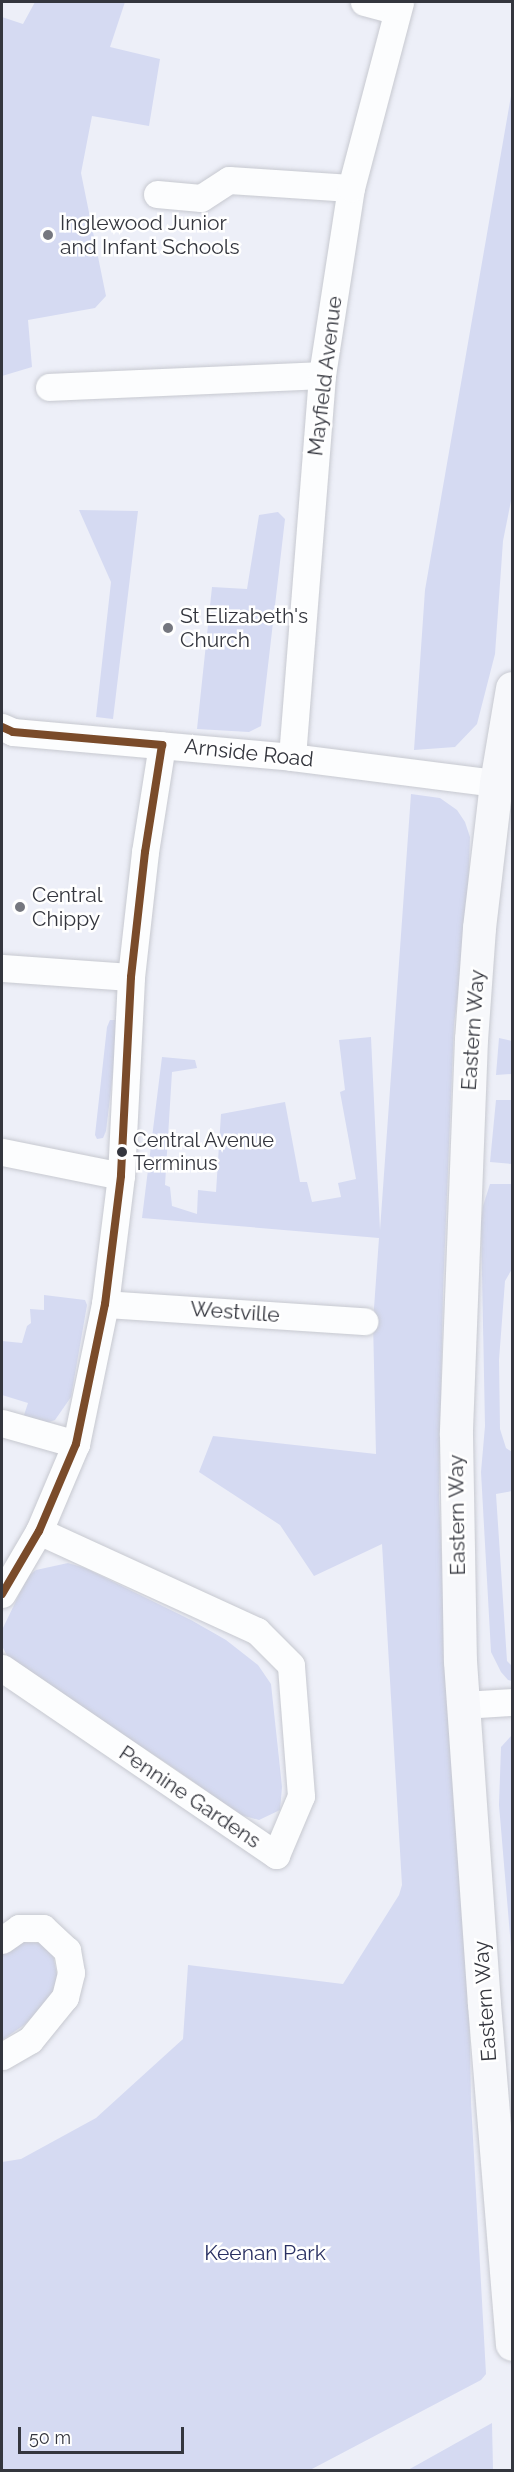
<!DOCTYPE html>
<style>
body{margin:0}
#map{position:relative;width:514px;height:2472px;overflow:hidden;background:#edeff8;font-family:Raleway,sans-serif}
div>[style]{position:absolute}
.green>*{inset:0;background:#d5daf2}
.roads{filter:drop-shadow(0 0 2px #c7c9d0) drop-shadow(0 0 2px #c7c9d0)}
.street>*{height:27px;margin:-13.5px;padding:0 13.5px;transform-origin:13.5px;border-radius:13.5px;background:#fcfdfe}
.secondary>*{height:33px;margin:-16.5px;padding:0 16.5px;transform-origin:16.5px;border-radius:16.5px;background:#f7f8fb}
.bus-1>*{height:8px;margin:-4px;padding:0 4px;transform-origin:4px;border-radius:4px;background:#7a4b2a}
.dots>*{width:16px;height:16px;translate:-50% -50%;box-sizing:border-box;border:3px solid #fff;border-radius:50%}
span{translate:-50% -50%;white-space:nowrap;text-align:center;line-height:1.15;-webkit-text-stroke:5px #fff;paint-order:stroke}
.bus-label{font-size:20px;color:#34363e}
.left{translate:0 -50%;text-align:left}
.poi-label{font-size:21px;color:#34363e}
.street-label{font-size:21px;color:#34363e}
.park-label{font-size:21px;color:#2a3163}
.frame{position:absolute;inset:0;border:3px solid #34363e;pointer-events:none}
.scale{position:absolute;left:18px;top:2427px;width:166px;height:27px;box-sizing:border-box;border:3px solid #34363e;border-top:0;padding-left:8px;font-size:18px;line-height:21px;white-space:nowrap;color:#34363e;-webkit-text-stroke:4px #fff;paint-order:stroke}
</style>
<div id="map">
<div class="green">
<i style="clip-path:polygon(35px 2px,125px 2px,110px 47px,160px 59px,149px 126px,92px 116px,81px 173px,106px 296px,95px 308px,28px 320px,32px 367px,2px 376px,2px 17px,23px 24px)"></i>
<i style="clip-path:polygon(512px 90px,512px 496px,503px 541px,495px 654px,477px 724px,455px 747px,414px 750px,425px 590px)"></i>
<i style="clip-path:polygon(79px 510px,138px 511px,113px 719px,96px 717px,111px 582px)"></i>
<i style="clip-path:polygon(278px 512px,285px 519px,261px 726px,249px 732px,197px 729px,212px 587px,247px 589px,259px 515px)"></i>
<i style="clip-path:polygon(411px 794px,440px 798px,457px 810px,465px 822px,470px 837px,467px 926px,454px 1024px,443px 1291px,439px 1497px,448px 1702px,469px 1990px,471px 2102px,486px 2374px,481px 2380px,310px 2470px,2px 2470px,2px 2162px,21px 2159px,96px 2118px,183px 2039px,188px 1965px,343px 1984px,399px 1895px,402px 1885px,382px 1544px,314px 1576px,280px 1525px,199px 1472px,213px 1436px,376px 1454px,373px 1322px,379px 1238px,142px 1218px,162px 1057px,195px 1060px,197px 1068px,172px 1072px,165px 1185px,170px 1187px,172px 1206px,197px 1214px,198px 1190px,216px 1192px,221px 1114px,285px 1102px,300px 1182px,307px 1182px,312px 1202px,341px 1197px,338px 1183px,356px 1179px,340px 1092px,345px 1090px,339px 1040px,371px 1037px,380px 1230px)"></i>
<i style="clip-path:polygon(110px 1020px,118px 1020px,119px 1022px,106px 1131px,103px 1138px,97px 1139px,95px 1135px,107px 1027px)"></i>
<i style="clip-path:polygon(499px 1038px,512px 1041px,511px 1074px,496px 1075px)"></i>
<i style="clip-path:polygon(496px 1100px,512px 1100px,512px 1164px,490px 1162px)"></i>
<i style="clip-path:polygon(490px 1184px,512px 1184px,512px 1269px,505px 1281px,499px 1360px,500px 1429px,506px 1448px,512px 1452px,512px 1491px,496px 1494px,507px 1661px,512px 1666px,512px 1681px,508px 1680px,501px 1672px,491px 1652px,481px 1472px,485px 1426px,481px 1222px,483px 1206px)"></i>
<i style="clip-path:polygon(44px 1295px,85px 1300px,87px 1305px,71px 1397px,55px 1420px,40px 1425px,22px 1421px,28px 1403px,2px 1395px,2px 1341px,22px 1343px,27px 1326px,31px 1323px,30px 1309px,44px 1310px)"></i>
<i style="clip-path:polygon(68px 1563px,85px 1568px,191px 1620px,226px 1640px,258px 1665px,271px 1684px,282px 1787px,280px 1810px,259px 1820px,241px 1815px,168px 1764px,11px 1663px,2px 1646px,2px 1630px,28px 1576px,36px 1570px)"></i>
<i style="clip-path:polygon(512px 1735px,512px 1959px,499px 1805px,501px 1747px)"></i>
<i style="clip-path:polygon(20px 1942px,40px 1943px,53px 1955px,57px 1975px,52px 1998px,24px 2025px,2px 2040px,2px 1952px)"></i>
<i style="clip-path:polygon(492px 2423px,493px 2470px,408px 2470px)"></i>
</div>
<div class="roads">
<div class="street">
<i style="left:364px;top:2px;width:34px;rotate:15deg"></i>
<i style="left:157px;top:194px;width:44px;rotate:5.2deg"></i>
<i style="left:201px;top:198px;width:33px;rotate:-33deg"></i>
<i style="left:229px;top:180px;width:122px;rotate:3.8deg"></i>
<i style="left:49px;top:387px;width:273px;rotate:-2.5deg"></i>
<i style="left:2px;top:727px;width:12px;rotate:24deg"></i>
<i style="left:13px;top:732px;width:280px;rotate:5.1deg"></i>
<i style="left:292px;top:757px;width:206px;rotate:7.3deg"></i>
<i style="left:292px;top:757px;width:383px;rotate:-85.5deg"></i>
<i style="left:322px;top:375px;width:189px;rotate:-81.2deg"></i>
<i style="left:351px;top:188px;width:192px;rotate:-75.2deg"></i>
<i style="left:2px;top:968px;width:129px;rotate:4deg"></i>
<i style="left:2px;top:1152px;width:121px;rotate:11.4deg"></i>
<i style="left:105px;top:1304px;width:260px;rotate:3.8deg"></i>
<i style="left:2px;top:1423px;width:77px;rotate:15.8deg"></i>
<i style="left:2px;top:1594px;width:73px;rotate:-59.6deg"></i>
<i style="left:39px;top:1531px;width:95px;rotate:-67deg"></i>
<i style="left:76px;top:1444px;width:143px;rotate:-78.3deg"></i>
<i style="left:105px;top:1304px;width:129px;rotate:-82.9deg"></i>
<i style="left:121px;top:1176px;width:199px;rotate:-87.1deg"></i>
<i style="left:131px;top:977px;width:126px;rotate:-83.6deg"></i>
<i style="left:145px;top:852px;width:108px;rotate:-81deg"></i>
<i style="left:2px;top:1668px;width:332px;rotate:34.3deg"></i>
<i style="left:276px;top:1855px;width:64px;rotate:-67deg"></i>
<i style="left:301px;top:1796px;width:131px;rotate:-94.4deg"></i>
<i style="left:291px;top:1665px;width:48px;rotate:-135deg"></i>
<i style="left:257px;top:1631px;width:240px;rotate:-155.4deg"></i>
<i style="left:464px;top:1705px;width:48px;rotate:-3.6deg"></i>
<i style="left:2px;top:1940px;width:21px;rotate:-35deg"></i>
<i style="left:19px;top:1928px;width:24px"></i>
<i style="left:43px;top:1928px;width:33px;rotate:43deg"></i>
<i style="left:67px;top:1950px;width:23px;rotate:80deg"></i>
<i style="left:71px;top:1973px;width:25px;rotate:104deg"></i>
<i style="left:65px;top:1997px;width:55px;rotate:129.1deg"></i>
<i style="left:30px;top:2040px;width:32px;rotate:150deg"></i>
</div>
<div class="secondary">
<i style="left:512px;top:688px;width:96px;rotate:99.6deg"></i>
<i style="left:496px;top:783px;width:146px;rotate:96.7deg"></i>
<i style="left:479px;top:928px;width:111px;rotate:94.1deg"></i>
<i style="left:471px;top:1039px;width:396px;rotate:92.2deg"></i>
<i style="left:456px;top:1435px;width:226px;rotate:89deg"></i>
<i style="left:460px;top:1661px;width:344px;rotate:86deg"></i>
<i style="left:484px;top:2004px;width:341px;rotate:85.3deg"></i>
</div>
</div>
<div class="bus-1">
<i style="left:2px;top:727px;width:12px;rotate:24deg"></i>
<i style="left:13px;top:732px;width:150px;rotate:5deg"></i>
<i style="left:162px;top:745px;width:108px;rotate:99deg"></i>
<i style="left:145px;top:852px;width:126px;rotate:96.4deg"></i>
<i style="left:131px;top:977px;width:199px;rotate:92.9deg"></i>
<i style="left:121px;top:1176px;width:129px;rotate:97.1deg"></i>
<i style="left:105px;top:1304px;width:143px;rotate:101.7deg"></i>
<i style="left:76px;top:1444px;width:95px;rotate:113deg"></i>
<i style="left:39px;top:1531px;width:73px;rotate:120.4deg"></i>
</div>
<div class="dots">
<i style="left:48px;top:235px;background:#75777f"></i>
<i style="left:168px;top:628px;background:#75777f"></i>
<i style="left:20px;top:907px;background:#75777f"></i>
<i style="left:122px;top:1152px;background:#34363e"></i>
</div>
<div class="bus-label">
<span class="left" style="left:133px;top:1152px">Central Avenue<br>Terminus</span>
</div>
<div class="poi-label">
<span class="left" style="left:60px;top:235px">Inglewood Junior<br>and Infant Schools</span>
<span class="left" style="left:180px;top:628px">St Elizabeth's<br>Church</span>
<span class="left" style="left:32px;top:907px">Central<br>Chippy</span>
</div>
<div class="street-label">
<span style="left:325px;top:376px;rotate:-83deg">Mayfield Avenue</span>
<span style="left:249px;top:753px;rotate:6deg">Arnside Road</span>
<span style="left:473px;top:1030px;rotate:-86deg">Eastern Way</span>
<span style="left:235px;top:1312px;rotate:4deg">Westville</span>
<span style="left:457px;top:1515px;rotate:-91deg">Eastern Way</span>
<span style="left:190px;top:1797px;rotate:34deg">Pennine Gardens</span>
<span style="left:485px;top:2001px;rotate:-94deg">Eastern Way</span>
</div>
<div class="park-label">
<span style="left:265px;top:2253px">Keenan Park</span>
</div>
<div class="frame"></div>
<div class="scale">50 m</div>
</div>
